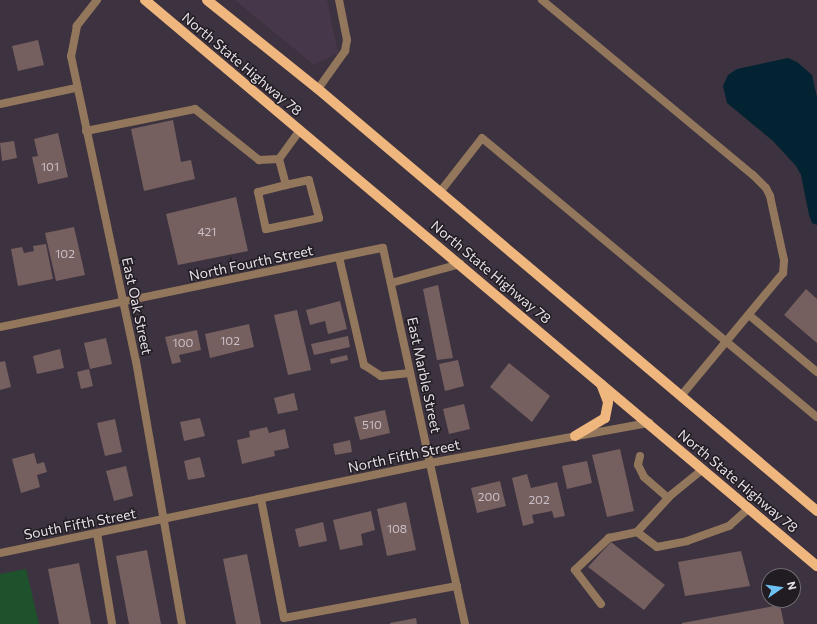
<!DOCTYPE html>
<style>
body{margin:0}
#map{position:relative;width:817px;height:624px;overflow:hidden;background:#3d323f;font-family:Commissioner,sans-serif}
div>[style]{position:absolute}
.built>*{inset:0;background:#47374a}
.green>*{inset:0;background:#1d522c}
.water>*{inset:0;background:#032332}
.building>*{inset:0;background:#75605f}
.lane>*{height:8px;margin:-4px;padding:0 4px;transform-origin:4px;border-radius:4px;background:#93775c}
.street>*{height:8px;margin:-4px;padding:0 4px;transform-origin:4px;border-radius:4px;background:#93775c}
.primary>*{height:10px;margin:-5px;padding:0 5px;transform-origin:5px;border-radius:5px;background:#efb67e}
span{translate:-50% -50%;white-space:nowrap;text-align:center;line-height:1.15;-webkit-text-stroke:3px #211c22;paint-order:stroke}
.number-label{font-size:12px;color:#cabfc6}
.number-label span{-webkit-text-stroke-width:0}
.street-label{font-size:14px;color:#e6dfe8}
.north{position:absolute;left:761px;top:568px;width:40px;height:40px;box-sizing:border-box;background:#211c22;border:1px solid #706a71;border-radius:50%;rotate:77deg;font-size:11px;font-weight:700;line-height:16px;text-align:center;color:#e6dfe8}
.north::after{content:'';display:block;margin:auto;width:14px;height:18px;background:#6ec2f3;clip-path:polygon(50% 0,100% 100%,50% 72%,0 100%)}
</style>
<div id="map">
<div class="built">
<i style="clip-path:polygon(235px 0,327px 0,338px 53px,314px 65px)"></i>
</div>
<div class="green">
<i style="clip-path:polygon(26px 569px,39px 624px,0 624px,0 574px)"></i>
</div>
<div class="water">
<i style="clip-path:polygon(788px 58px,797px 62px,812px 75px,817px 97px,817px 225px,812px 223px,809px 215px,801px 175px,796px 166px,773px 141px,727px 103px,723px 86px,728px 75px,737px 69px)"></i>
</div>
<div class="building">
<i style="clip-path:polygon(38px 40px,44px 65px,18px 71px,12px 46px)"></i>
<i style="clip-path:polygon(173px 120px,181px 162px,191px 160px,195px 179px,144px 191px,131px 129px)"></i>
<i style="clip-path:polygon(58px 133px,68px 177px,38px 184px,32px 157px,38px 156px,34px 139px)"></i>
<i style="clip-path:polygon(14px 141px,17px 158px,2px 161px,0 143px)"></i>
<i style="clip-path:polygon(236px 197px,248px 251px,178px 265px,166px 214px)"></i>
<i style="clip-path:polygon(74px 227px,85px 275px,56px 281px,45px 233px)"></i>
<i style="clip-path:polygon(46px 244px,53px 279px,18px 286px,11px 249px,22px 247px,24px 253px,34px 251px,33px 246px)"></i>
<i style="clip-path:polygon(438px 285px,453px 358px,437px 360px,423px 289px)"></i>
<i style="clip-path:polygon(806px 289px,817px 299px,817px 343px,784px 315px)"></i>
<i style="clip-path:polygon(340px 301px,347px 329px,328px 334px,325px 321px,310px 325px,306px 310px)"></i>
<i style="clip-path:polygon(297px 310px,311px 370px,288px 375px,274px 315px)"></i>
<i style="clip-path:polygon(249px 324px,254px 347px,210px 358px,205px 334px)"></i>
<i style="clip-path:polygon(197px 330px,201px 350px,179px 355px,181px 362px,172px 364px,165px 337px)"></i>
<i style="clip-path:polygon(348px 336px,350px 347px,314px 355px,311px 344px)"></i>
<i style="clip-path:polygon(106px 338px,112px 364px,90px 369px,84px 343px)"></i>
<i style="clip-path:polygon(60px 349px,64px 368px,37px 374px,33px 356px)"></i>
<i style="clip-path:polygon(347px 355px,348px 360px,331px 364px,330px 359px)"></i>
<i style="clip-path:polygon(458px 360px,464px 386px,445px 391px,439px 364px)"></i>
<i style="clip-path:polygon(5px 361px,11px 387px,0 390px,0 362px)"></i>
<i style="clip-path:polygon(509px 363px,550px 396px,532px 422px,490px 387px)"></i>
<i style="clip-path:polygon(89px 369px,93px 386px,81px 389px,77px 372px)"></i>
<i style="clip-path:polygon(294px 393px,298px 410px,278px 414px,274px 398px)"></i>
<i style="clip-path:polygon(464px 404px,470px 429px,449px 434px,443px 409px)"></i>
<i style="clip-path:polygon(385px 410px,390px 433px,360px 440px,354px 417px)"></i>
<i style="clip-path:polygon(200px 418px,205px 436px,184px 441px,180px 422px)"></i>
<i style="clip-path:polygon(115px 419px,122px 452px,105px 456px,97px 423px)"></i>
<i style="clip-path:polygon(267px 427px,269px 433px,285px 429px,289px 448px,274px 451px,275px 456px,242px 464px,237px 440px,250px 437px,249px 431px)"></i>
<i style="clip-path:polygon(350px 440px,352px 452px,335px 455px,333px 444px)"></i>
<i style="clip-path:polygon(620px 449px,634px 511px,607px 517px,592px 455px)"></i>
<i style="clip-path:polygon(34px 453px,37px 464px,44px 462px,47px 472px,37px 475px,40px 487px,21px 493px,12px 459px)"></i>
<i style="clip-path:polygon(200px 457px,205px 477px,188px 480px,184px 461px)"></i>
<i style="clip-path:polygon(587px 461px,592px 483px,567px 489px,562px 466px)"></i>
<i style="clip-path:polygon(126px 466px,133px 496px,114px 501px,106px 471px)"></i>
<i style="clip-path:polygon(527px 474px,531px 488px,557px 482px,565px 516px,554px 518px,552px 511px,532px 515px,534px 523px,523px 526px,512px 478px)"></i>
<i style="clip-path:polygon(500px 481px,506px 506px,477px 513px,471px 488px)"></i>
<i style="clip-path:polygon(406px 502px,416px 550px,387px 556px,377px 509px)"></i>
<i style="clip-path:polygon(371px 511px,375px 530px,361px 534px,363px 545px,340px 550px,333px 520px)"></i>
<i style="clip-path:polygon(323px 522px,327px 541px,299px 547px,295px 529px)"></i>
<i style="clip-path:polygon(611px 542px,665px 585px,644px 610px,588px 567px)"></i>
<i style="clip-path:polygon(147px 550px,161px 624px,129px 624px,116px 556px)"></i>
<i style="clip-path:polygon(741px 551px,750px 586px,685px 596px,678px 562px)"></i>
<i style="clip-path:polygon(247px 554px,261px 624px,236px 624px,223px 559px)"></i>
<i style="clip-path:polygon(79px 563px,91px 624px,59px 624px,48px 569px)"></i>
<i style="clip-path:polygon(780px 605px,784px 624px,682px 624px,682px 623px)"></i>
<i style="clip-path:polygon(416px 618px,417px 624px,390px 624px,390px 623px)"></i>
</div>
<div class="lane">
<i style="left:542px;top:0;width:274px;rotate:39.7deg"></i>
<i style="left:753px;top:175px;width:18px;rotate:45deg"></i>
<i style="left:766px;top:188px;width:9px;rotate:63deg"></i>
<i style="left:770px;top:196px;width:66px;rotate:77.7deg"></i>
<i style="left:784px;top:260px;width:13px;rotate:94deg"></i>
<i style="left:783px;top:273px;width:160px;rotate:129.7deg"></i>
<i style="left:86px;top:131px;width:111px;rotate:-11.4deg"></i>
<i style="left:195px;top:109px;width:82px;rotate:38.6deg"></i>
<i style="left:259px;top:160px;width:20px;rotate:-3deg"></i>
<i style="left:279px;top:159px;width:27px;rotate:75deg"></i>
<i style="left:286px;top:185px;width:29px;rotate:166deg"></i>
<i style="left:258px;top:192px;width:38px;rotate:78deg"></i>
<i style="left:266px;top:229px;width:54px;rotate:-11.7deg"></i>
<i style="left:319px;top:218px;width:39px;rotate:-105deg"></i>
<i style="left:309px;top:180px;width:24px;rotate:168deg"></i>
<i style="left:279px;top:159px;width:36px;rotate:-54deg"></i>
<i style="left:440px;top:192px;width:68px;rotate:-52.1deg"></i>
<i style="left:482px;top:138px;width:436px;rotate:39.8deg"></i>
<i style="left:339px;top:257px;width:111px;rotate:77deg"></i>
<i style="left:364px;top:365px;width:20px;rotate:33deg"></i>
<i style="left:381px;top:376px;width:29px;rotate:-6deg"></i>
<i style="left:391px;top:283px;width:72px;rotate:-15.4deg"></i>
<i style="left:749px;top:315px;width:89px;rotate:40deg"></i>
<i style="left:640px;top:456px;width:9px;rotate:103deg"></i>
<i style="left:638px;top:465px;width:13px;rotate:63deg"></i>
<i style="left:644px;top:477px;width:32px;rotate:41deg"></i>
<i style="left:703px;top:469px;width:41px;rotate:140.9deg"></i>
<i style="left:671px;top:495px;width:50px;rotate:132.6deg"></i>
<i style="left:637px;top:532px;width:25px;rotate:37deg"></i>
<i style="left:657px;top:547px;width:31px;rotate:-11deg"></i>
<i style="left:687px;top:541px;width:45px;rotate:-19.7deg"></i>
<i style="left:729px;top:526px;width:27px;rotate:-42deg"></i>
<i style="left:261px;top:499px;width:121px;rotate:79.1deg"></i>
<i style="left:284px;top:618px;width:176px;rotate:-10.5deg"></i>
<i style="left:97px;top:533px;width:92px;rotate:80.6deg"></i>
<i style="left:601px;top:604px;width:43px;rotate:-127.4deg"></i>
<i style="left:575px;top:570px;width:47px;rotate:-43.3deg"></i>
<i style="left:609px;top:538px;width:29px;rotate:-12deg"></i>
</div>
<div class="street">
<i style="left:97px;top:0;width:33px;rotate:128deg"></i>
<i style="left:77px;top:26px;width:31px;rotate:101deg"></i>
<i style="left:71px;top:56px;width:312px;rotate:78deg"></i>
<i style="left:136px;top:361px;width:267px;rotate:80.1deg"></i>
<i style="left:318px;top:89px;width:47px;rotate:-54.6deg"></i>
<i style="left:345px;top:51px;width:11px;rotate:-80deg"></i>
<i style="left:347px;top:40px;width:41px;rotate:-101.3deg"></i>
<i style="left:0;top:104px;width:78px;rotate:-11.9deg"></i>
<i style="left:0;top:327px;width:391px;rotate:-11.7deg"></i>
<i style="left:383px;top:248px;width:385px;rotate:77.7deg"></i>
<i style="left:0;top:553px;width:439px;rotate:-11.8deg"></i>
<i style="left:430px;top:463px;width:223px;rotate:-10.4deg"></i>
</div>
<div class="primary">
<i style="left:145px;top:0;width:879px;rotate:40.11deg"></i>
<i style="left:207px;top:0;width:142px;rotate:38.7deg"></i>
<i style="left:318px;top:89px;width:654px;rotate:40.22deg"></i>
<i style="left:575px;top:436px;width:35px;rotate:-31deg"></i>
<i style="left:605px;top:418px;width:16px;rotate:-79deg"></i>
<i style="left:608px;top:402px;width:19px;rotate:-111deg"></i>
</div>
<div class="number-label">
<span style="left:50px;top:167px">101</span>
<span style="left:207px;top:232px">421</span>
<span style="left:65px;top:254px">102</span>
<span style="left:230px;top:341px">102</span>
<span style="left:183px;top:343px">100</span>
<span style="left:372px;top:425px">510</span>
<span style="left:489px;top:497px">200</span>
<span style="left:539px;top:500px">202</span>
<span style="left:397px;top:529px">108</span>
</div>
<div class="street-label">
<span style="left:242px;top:64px;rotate:40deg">North State Highway 78</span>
<span style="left:251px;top:263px;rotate:-12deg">North Fourth Street</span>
<span style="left:491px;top:272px;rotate:40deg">North State Highway 78</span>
<span style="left:137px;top:306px;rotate:78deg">East Oak Street</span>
<span style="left:424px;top:375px;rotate:78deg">East Marble Street</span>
<span style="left:404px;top:456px;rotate:-12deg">North Fifth Street</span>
<span style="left:738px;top:481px;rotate:40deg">North State Highway 78</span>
<span style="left:80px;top:524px;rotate:-11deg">South Fifth Street</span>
</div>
<div class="north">N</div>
</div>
